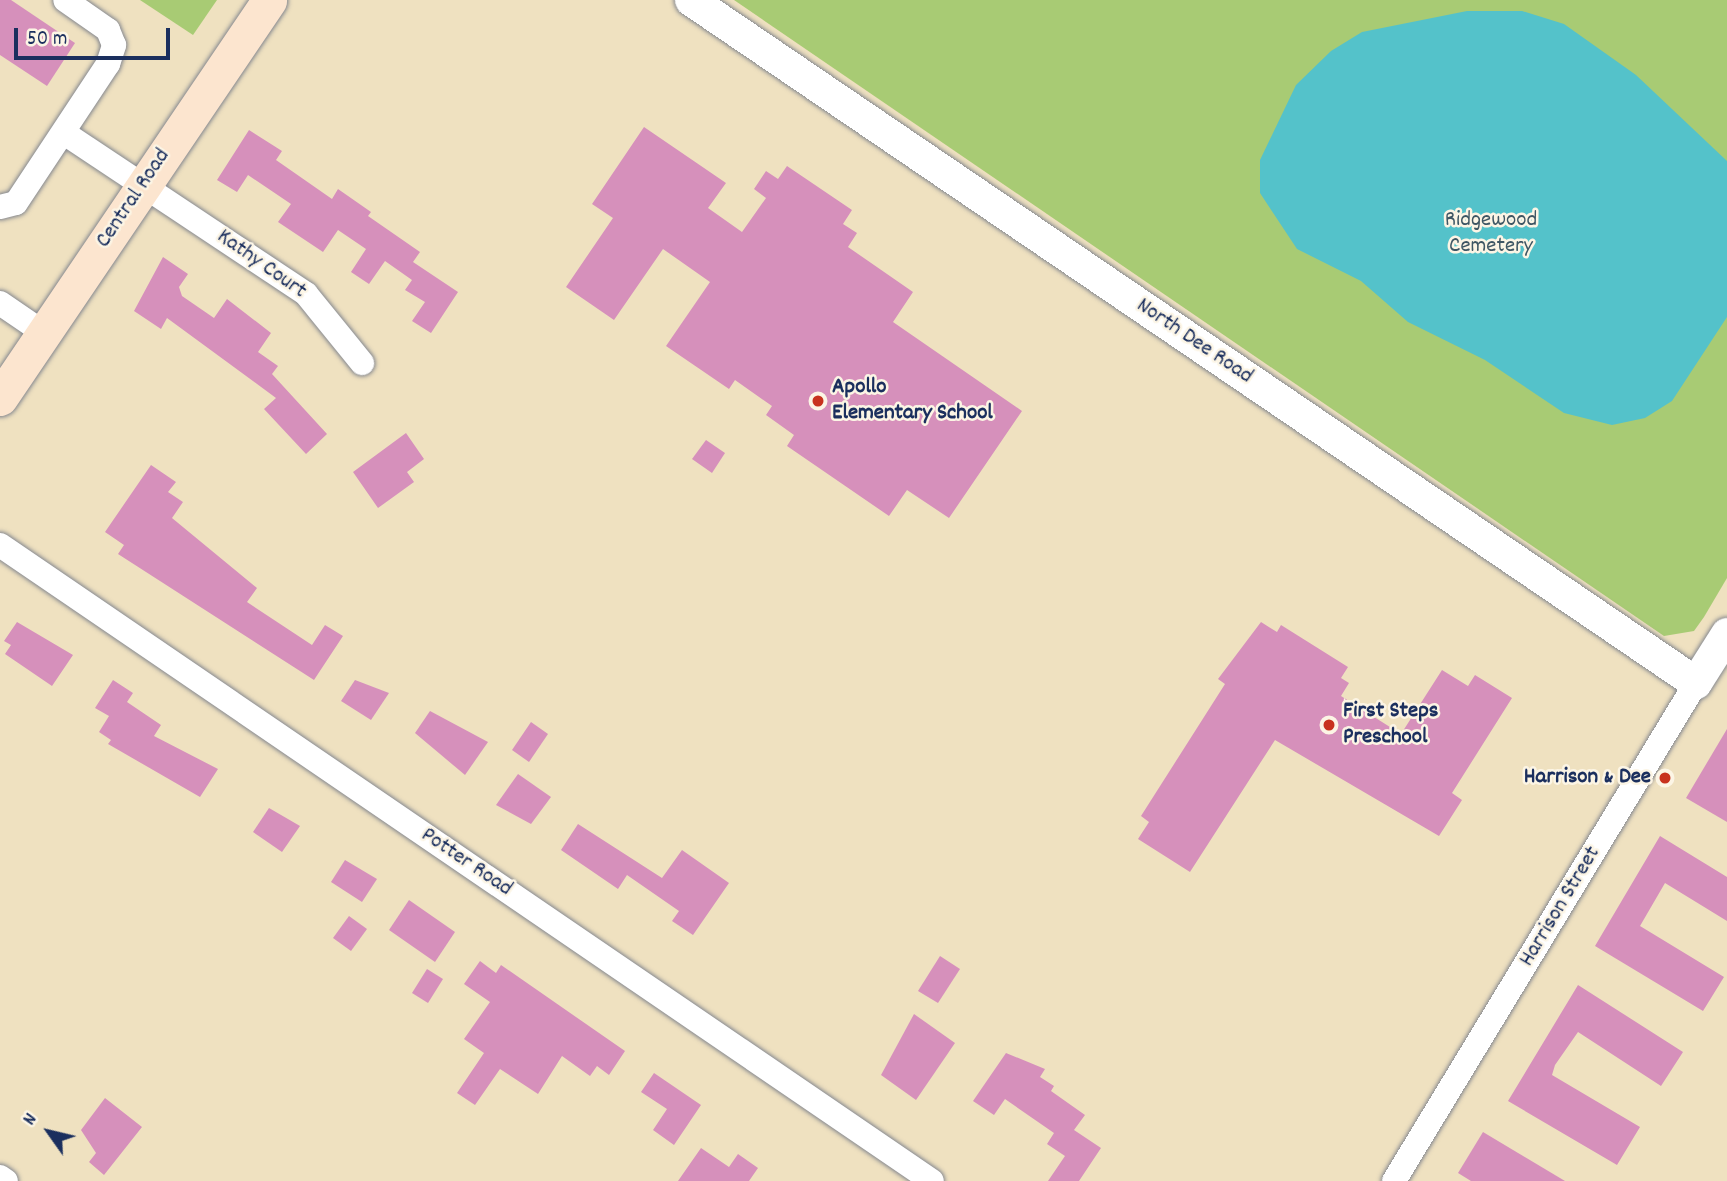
<!DOCTYPE html>
<style>
body{margin:0}
#map{position:relative;width:1727px;height:1181px;overflow:hidden;background:#efe1c0;font-family:Dekko,sans-serif}
div>[style]{position:absolute}
.green>*{inset:0;background:#a8cb74}
.water>*{inset:0;background:#54c2ca}
.building>*{inset:0;background:#d690bb}
.roads{filter:drop-shadow(0 0 2px #85888f) drop-shadow(0 0 2px #85888f)}
.minor>*{height:24px;margin:-12px;padding:0 12px;transform-origin:12px;border-radius:12px;background:#fff}
.tertiary>*{height:32px;margin:-16px;padding:0 16px;transform-origin:16px;border-radius:16px;background:#fff}
.secondary>*{height:35px;margin:-17.5px;padding:0 17.5px;transform-origin:17.5px;border-radius:17.5px;background:#fce5cf}
.dots>*{width:19px;height:19px;translate:-50% -50%;box-sizing:border-box;border:4px solid #fcf5e5;border-radius:50%}
span{translate:-50% -50%;white-space:nowrap;text-align:center;line-height:1.15;-webkit-text-stroke:5px #fcf5e5;paint-order:stroke}
.street-label{font-size:23px;color:#1b2f5e}
.park-label{font-size:23px;color:#3e5664}
.poi-label{font-size:23px;color:#1b2f5e;font-weight:700}
.left{translate:0 -50%;text-align:left}
.right{translate:-100% -50%;text-align:right}
.north{position:absolute;left:14px;top:1097px;width:70px;height:70px;-webkit-text-stroke:5px #fcf5e5;paint-order:stroke;rotate:304deg;font-size:19px;font-weight:700;line-height:28px;text-align:center;color:#1b2f5e}
.north::after{content:'';display:block;margin:auto;width:24px;height:32px;background:#1b2f5e;clip-path:polygon(50% 0,100% 100%,50% 72%,0 100%)}
.scale{position:absolute;left:14px;top:28px;width:156px;height:32px;box-sizing:border-box;border:4px solid #1b2f5e;border-top:0;padding-left:9px;font-size:21px;line-height:24px;white-space:nowrap;color:#1b2f5e;-webkit-text-stroke:5px #fcf5e5;paint-order:stroke}
</style>
<div id="map">
<div class="green">
<i style="clip-path:polygon(140px 0,217px 0,193px 35px)"></i>
<i style="clip-path:polygon(734px 0,1727px 0,1727px 578px,1704px 617px,1694px 631px,1664px 636px)"></i>
</div>
<div class="water">
<i style="clip-path:polygon(1467px 11px,1522px 11px,1564px 24px,1636px 75px,1727px 161px,1727px 317px,1672px 401px,1645px 418px,1612px 425px,1564px 413px,1485px 360px,1408px 322px,1361px 281px,1297px 249px,1260px 193px,1260px 160px,1296px 85px,1331px 51px,1362px 32px)"></i>
</div>
<div class="building">
<i style="clip-path:polygon(0 0,11px 0,75px 43px,47px 86px,0 55px)"></i>
<i style="clip-path:polygon(644px 127px,726px 183px,708px 208px,742px 232px,766px 198px,754px 189px,766px 171px,778px 179px,787px 166px,852px 210px,843px 224px,857px 233px,848px 247px,913px 292px,893px 322px,1022px 411px,949px 518px,907px 490px,889px 516px,787px 446px,794px 435px,766px 415px,772px 406px,735px 380px,729px 389px,666px 346px,710px 282px,663px 249px,614px 320px,566px 287px,613px 218px,592px 204px)"></i>
<i style="clip-path:polygon(249px 130px,282px 151px,276px 160px,332px 199px,338px 189px,371px 212px,368px 216px,420px 252px,413px 262px,458px 292px,431px 333px,412px 321px,425px 302px,405px 290px,412px 280px,385px 261px,369px 284px,351px 272px,366px 249px,338px 230px,323px 252px,278px 222px,291px 204px,248px 175px,237px 192px,217px 180px)"></i>
<i style="clip-path:polygon(163px 257px,188px 274px,179px 287px,182px 296px,214px 318px,227px 299px,271px 333px,258px 352px,278px 366px,272px 374px,327px 434px,306px 454px,264px 409px,276px 398px,167px 318px,161px 329px,134px 311px)"></i>
<i style="clip-path:polygon(406px 433px,424px 459px,407px 472px,414px 482px,378px 508px,353px 472px)"></i>
<i style="clip-path:polygon(706px 440px,725px 453px,712px 473px,692px 459px)"></i>
<i style="clip-path:polygon(151px 465px,176px 482px,168px 492px,183px 502px,172px 518px,257px 588px,247px 602px,312px 645px,325px 625px,343px 636px,314px 680px,118px 554px,124px 545px,105px 532px)"></i>
<i style="clip-path:polygon(17px 622px,73px 655px,52px 686px,5px 654px,11px 645px,4px 641px)"></i>
<i style="clip-path:polygon(1261px 622px,1277px 632px,1281px 625px,1348px 667px,1341px 678px,1349px 683px,1341px 696px,1401px 734px,1442px 670px,1468px 686px,1475px 675px,1512px 698px,1452px 793px,1462px 800px,1439px 836px,1275px 740px,1190px 872px,1138px 839px,1149px 822px,1141px 816px,1225px 684px,1218px 679px)"></i>
<i style="clip-path:polygon(113px 680px,133px 693px,127px 702px,161px 725px,154px 736px,218px 769px,200px 797px,108px 744px,111px 740px,99px 732px,109px 716px,95px 708px)"></i>
<i style="clip-path:polygon(355px 680px,389px 693px,371px 720px,341px 701px)"></i>
<i style="clip-path:polygon(430px 711px,488px 742px,465px 775px,415px 733px)"></i>
<i style="clip-path:polygon(531px 722px,548px 734px,529px 762px,512px 750px)"></i>
<i style="clip-path:polygon(1727px 729px,1727px 822px,1686px 798px)"></i>
<i style="clip-path:polygon(518px 774px,551px 797px,531px 824px,496px 805px)"></i>
<i style="clip-path:polygon(269px 808px,300px 826px,282px 852px,253px 832px)"></i>
<i style="clip-path:polygon(578px 824px,662px 878px,682px 850px,729px 883px,693px 935px,672px 921px,679px 911px,627px 875px,618px 889px,561px 850px)"></i>
<i style="clip-path:polygon(1660px 836px,1727px 877px,1727px 921px,1665px 883px,1640px 926px,1724px 977px,1703px 1011px,1595px 946px)"></i>
<i style="clip-path:polygon(345px 860px,377px 879px,362px 902px,331px 882px)"></i>
<i style="clip-path:polygon(409px 900px,455px 932px,435px 962px,389px 930px)"></i>
<i style="clip-path:polygon(349px 916px,367px 929px,351px 951px,333px 938px)"></i>
<i style="clip-path:polygon(940px 956px,960px 969px,938px 1003px,918px 991px)"></i>
<i style="clip-path:polygon(480px 961px,496px 973px,501px 965px,625px 1051px,609px 1075px,597px 1066px,590px 1076px,562px 1056px,538px 1094px,500px 1069px,475px 1105px,457px 1093px,484px 1053px,464px 1039px,490px 1002px,464px 984px)"></i>
<i style="clip-path:polygon(427px 969px,443px 979px,428px 1003px,412px 993px)"></i>
<i style="clip-path:polygon(1578px 985px,1683px 1052px,1661px 1086px,1578px 1032px,1555px 1065px,1552px 1075px,1640px 1127px,1617px 1165px,1508px 1101px)"></i>
<i style="clip-path:polygon(914px 1014px,955px 1043px,916px 1100px,881px 1075px)"></i>
<i style="clip-path:polygon(1006px 1053px,1045px 1069px,1040px 1077px,1054px 1086px,1051px 1091px,1085px 1115px,1074px 1130px,1101px 1148px,1079px 1181px,1048px 1181px,1065px 1156px,1047px 1144px,1054px 1133px,1005px 1099px,994px 1115px,973px 1101px)"></i>
<i style="clip-path:polygon(654px 1073px,701px 1105px,674px 1145px,653px 1130px,667px 1109px,641px 1092px)"></i>
<i style="clip-path:polygon(105px 1098px,142px 1127px,104px 1175px,89px 1162px,96px 1153px,81px 1130px)"></i>
<i style="clip-path:polygon(1483px 1132px,1565px 1181px,1471px 1181px,1458px 1173px)"></i>
<i style="clip-path:polygon(701px 1148px,729px 1167px,738px 1154px,758px 1168px,749px 1181px,678px 1181px)"></i>
</div>
<div class="roads">
<div class="minor">
<i style="left:67px;top:135px;width:287px;rotate:33.6deg"></i>
<i style="left:306px;top:294px;width:89px;rotate:50.9deg"></i>
<i style="left:0;top:207px;width:16px;rotate:-14deg"></i>
<i style="left:16px;top:203px;width:167px;rotate:-56.5deg"></i>
<i style="left:108px;top:64px;width:20px;rotate:-72deg"></i>
<i style="left:114px;top:45px;width:16px;rotate:-112deg"></i>
<i style="left:108px;top:30px;width:52px;rotate:-145.1deg"></i>
<i style="left:0;top:303px;width:53px;rotate:34.3deg"></i>
<i style="left:0;top:545px;width:1128px;rotate:34.31deg"></i>
<i style="left:0;top:1177px;width:7px;rotate:34deg"></i>
<i style="left:1394px;top:1181px;width:582px;rotate:-58.77deg"></i>
</div>
<div class="tertiary">
<i style="left:691px;top:0;width:1215px;rotate:34.2deg"></i>
<i style="left:1696px;top:683px;width:58px;rotate:-57.7deg"></i>
</div>
<div class="secondary">
<i style="left:0;top:398px;width:480px;rotate:-55.9deg"></i>
</div>
</div>
<div class="dots">
<i style="left:818px;top:401px;background:#c8321e"></i>
<i style="left:1329px;top:725px;background:#c8321e"></i>
<i style="left:1665px;top:778px;background:#c8321e"></i>
</div>
<div class="street-label">
<span style="left:134px;top:199px;rotate:-56deg">Central Road</span>
<span style="left:261px;top:265px;rotate:35deg">Kathy Court</span>
<span style="left:1194px;top:342px;rotate:34deg">North Dee Road</span>
<span style="left:466px;top:863px;rotate:34deg">Potter Road</span>
<span style="left:1561px;top:907px;rotate:-59deg">Harrison Street</span>
</div>
<div class="park-label">
<span style="left:1491px;top:234px">Ridgewood<br>Cemetery</span>
</div>
<div class="poi-label">
<span class="left" style="left:832px;top:401px">Apollo<br>Elementary School</span>
<span class="left" style="left:1343px;top:725px">First Steps<br>Preschool</span>
<span class="right" style="left:1651px;top:778px">Harrison &amp; Dee</span>
</div>
<div class="north">N</div>
<div class="scale">50 m</div>
</div>
